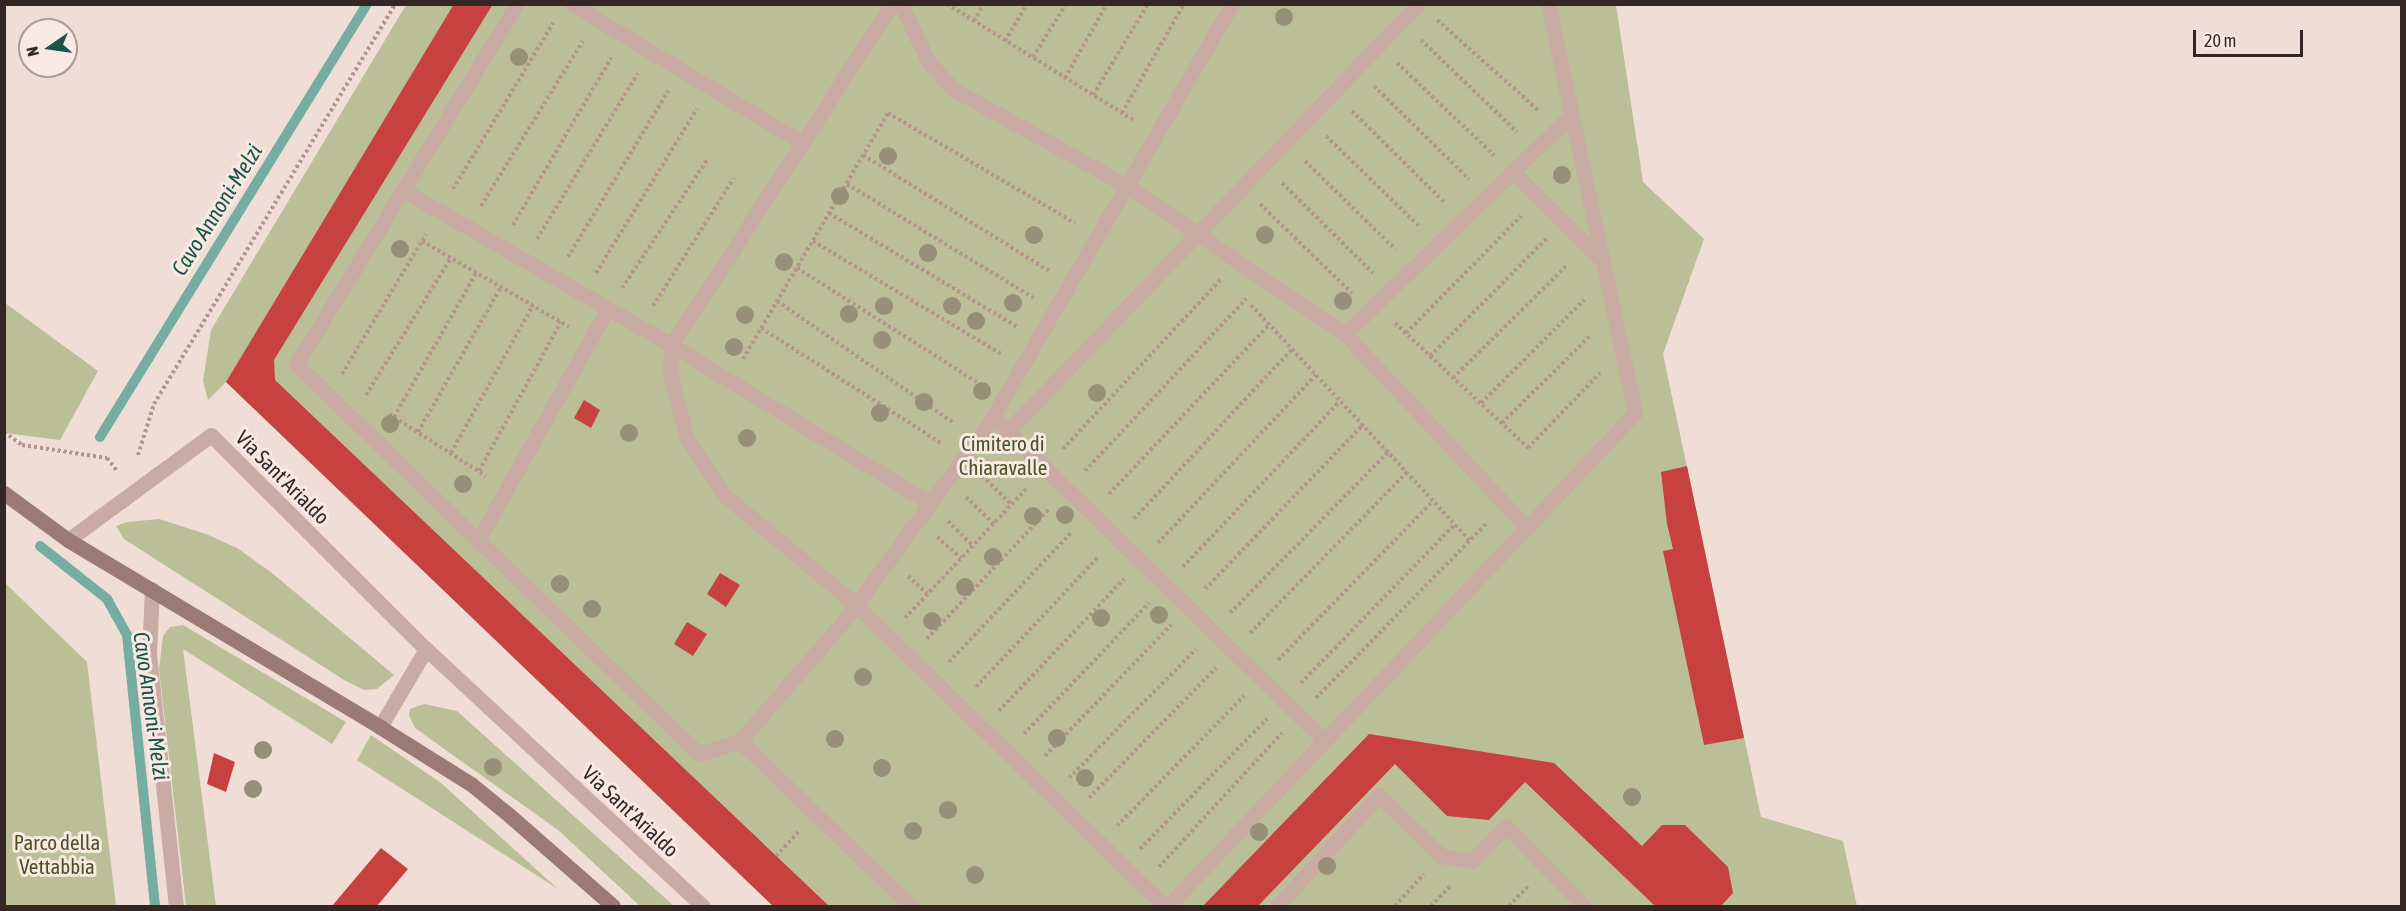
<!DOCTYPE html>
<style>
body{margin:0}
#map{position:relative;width:2406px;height:911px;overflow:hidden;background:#f0ded6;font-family:"Asap Condensed",sans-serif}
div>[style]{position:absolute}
.green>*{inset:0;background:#babf97}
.stream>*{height:10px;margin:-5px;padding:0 5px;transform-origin:5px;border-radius:5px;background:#76ada3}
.building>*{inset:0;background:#c6413f}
.path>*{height:4px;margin-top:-2px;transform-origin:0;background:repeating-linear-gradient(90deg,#b3958d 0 3px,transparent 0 6px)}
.lane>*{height:15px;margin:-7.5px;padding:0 7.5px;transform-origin:7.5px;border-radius:7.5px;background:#c8aba3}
.street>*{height:15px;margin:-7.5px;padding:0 7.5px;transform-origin:7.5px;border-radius:7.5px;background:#c8aba3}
.secondary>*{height:15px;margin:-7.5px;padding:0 7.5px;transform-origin:7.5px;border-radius:7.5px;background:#9b7a74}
.trees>*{width:18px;height:18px;margin:-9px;border-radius:50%;background:#959077}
span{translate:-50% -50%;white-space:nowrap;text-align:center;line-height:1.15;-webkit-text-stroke:6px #f8e9e2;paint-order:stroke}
.park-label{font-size:21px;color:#4b5129}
.street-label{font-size:21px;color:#332625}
.water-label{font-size:22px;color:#1b544b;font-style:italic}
.frame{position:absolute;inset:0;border:6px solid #332625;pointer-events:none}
.north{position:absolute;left:18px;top:18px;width:60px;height:60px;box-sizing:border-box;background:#f8e9e2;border:2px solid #a99b96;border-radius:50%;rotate:257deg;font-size:16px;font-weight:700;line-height:24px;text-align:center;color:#332625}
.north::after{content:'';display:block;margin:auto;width:21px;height:27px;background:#1b544b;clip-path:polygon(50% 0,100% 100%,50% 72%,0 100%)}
.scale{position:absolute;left:2193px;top:30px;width:110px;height:27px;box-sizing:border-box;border:3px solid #332625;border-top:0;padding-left:8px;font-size:18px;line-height:21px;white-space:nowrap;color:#332625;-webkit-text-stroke:4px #f8e9e2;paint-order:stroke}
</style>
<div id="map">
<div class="green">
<i style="clip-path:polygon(406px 5px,1616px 5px,1643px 182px,1704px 239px,1663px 354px,1761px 817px,1843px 841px,1857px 906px,773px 906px,226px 382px,208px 400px,203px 381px,211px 330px)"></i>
<i style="clip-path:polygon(5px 303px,98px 371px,60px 440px,5px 433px)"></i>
<i style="clip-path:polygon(159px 519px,206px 534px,237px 548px,272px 573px,394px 675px,377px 689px,364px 690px,344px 680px,124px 539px,116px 526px,127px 522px)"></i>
<i style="clip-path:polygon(4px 582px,87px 662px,116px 906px,5px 906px)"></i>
<i style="clip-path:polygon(183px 625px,346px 722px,332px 744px,183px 649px,216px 906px,186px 906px,159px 669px,163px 636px,170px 627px)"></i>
<i style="clip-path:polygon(424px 704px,457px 711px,674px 906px,640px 906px,558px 830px,415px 728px,409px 716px,410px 709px)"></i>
<i style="clip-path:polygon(371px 735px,441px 783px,558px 889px,357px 760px)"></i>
</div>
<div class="stream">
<i style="left:100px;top:437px;width:509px;rotate:-58.34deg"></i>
<i style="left:40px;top:546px;width:85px;rotate:38.3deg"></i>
<i style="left:107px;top:599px;width:41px;rotate:60.9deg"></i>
<i style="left:127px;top:635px;width:272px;rotate:84.1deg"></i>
</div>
<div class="building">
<i style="clip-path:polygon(454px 4px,493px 4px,274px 360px,275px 380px,829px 906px,773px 906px,226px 382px)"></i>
<i style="clip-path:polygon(584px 400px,600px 410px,591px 428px,574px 418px)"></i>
<i style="clip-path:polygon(1687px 466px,1744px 738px,1704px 745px,1663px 551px,1673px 549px,1667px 524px,1661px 472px)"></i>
<i style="clip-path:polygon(720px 573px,740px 585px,726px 607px,707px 594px)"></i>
<i style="clip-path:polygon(687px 622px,707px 634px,693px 656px,674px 644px)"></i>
<i style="clip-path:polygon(1369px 734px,1554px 763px,1642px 846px,1662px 825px,1685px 825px,1728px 867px,1733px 893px,1721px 906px,1655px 906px,1525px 782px,1489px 820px,1447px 816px,1395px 764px,1258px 906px,1203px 906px)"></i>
<i style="clip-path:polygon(214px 753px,235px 762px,226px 792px,207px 784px)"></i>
<i style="clip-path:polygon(381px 848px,408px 869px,377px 906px,332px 906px)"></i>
</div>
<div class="path">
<i style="left:947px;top:4px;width:221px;rotate:31.9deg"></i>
<i style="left:1437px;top:20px;width:137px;rotate:41.7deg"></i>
<i style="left:974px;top:21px;width:20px;rotate:-60deg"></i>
<i style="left:1421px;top:40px;width:133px;rotate:43.8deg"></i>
<i style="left:1005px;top:41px;width:43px;rotate:-59.3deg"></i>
<i style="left:1033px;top:57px;width:62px;rotate:-58.1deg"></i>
<i style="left:1397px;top:63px;width:134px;rotate:43.5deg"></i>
<i style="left:1065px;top:78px;width:85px;rotate:-60.4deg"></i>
<i style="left:1374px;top:86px;width:133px;rotate:44.4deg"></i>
<i style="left:1093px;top:95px;width:106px;rotate:-58.9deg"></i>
<i style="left:1352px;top:111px;width:131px;rotate:44.7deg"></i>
<i style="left:1122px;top:113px;width:125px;rotate:-60.4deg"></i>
<i style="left:1326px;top:136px;width:131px;rotate:44.1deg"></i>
<i style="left:863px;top:155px;width:219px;rotate:31.9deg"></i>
<i style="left:1305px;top:161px;width:127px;rotate:44.4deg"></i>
<i style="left:1282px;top:183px;width:128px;rotate:44.7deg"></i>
<i style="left:847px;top:184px;width:219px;rotate:31.4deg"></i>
<i style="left:453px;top:189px;width:194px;rotate:-58.9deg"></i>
<i style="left:1260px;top:204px;width:128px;rotate:44.1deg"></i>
<i style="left:481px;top:206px;width:194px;rotate:-58.3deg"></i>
<i style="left:829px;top:213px;width:220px;rotate:31.2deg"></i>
<i style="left:513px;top:225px;width:194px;rotate:-59.6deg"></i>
<i style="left:537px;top:239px;width:194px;rotate:-58.7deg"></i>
<i style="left:422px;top:241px;width:170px;rotate:30.3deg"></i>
<i style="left:813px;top:241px;width:219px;rotate:31deg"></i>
<i style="left:568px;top:257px;width:194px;rotate:-58.9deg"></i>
<i style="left:797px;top:268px;width:220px;rotate:32.4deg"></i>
<i style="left:596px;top:273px;width:193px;rotate:-58.4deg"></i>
<i style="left:622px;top:288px;width:154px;rotate:-56.4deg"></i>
<i style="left:777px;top:301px;width:216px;rotate:34.6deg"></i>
<i style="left:1251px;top:305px;width:322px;rotate:47.1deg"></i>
<i style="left:653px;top:306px;width:151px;rotate:-57.7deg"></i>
<i style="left:1395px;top:323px;width:183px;rotate:43.2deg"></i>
<i style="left:1528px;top:448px;width:104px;rotate:-46.2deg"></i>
<i style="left:761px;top:328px;width:214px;rotate:32.6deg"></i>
<i style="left:1406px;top:333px;width:164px;rotate:-45.5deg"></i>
<i style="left:1430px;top:356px;width:165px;rotate:-45.2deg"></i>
<i style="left:743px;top:359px;width:286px;rotate:-59.5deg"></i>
<i style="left:888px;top:113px;width:217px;rotate:30.5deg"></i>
<i style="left:342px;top:374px;width:163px;rotate:-59deg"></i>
<i style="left:1453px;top:378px;width:162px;rotate:-44.7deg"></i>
<i style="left:366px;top:395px;width:161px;rotate:-58.2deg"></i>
<i style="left:1481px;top:403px;width:146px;rotate:-45deg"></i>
<i style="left:389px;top:414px;width:115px;rotate:32.6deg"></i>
<i style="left:394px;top:417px;width:166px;rotate:-60.3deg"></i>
<i style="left:1502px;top:423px;width:125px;rotate:-44.7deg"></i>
<i style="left:4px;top:432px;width:22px;rotate:36deg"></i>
<i style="left:22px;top:445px;width:86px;rotate:8.7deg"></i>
<i style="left:107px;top:458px;width:18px;rotate:52deg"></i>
<i style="left:418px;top:432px;width:167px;rotate:-60.2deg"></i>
<i style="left:1063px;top:449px;width:232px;rotate:-47.1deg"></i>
<i style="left:451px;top:453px;width:169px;rotate:-61deg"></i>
<i style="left:138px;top:455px;width:53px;rotate:-72.6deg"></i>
<i style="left:154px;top:404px;width:467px;rotate:-58.9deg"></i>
<i style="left:479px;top:471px;width:170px;rotate:-61.2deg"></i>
<i style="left:1085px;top:471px;width:236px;rotate:-46.9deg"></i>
<i style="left:982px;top:476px;width:40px;rotate:44deg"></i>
<i style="left:1109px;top:494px;width:234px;rotate:-46.6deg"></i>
<i style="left:966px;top:497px;width:39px;rotate:44deg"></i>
<i style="left:1134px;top:519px;width:232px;rotate:-47.1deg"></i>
<i style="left:948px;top:521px;width:35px;rotate:45deg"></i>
<i style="left:937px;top:537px;width:32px;rotate:41deg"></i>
<i style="left:1158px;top:543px;width:231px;rotate:-46.8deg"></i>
<i style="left:1183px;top:567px;width:228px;rotate:-46.6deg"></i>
<i style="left:908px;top:576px;width:26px;rotate:43deg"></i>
<i style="left:1205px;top:589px;width:228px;rotate:-46.1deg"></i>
<i style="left:1230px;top:613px;width:226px;rotate:-45.5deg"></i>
<i style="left:905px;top:618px;width:178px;rotate:-46.8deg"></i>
<i style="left:1250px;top:633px;width:225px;rotate:-45.7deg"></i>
<i style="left:927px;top:639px;width:178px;rotate:-46.8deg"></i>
<i style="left:1278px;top:660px;width:222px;rotate:-45.7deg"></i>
<i style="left:949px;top:662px;width:179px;rotate:-46.6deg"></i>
<i style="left:1301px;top:683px;width:221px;rotate:-45.9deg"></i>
<i style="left:976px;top:687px;width:178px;rotate:-46.8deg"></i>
<i style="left:1316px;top:698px;width:245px;rotate:-45.7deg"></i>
<i style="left:999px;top:711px;width:182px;rotate:-46.6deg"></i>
<i style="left:1024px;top:734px;width:181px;rotate:-46.3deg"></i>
<i style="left:1045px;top:756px;width:182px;rotate:-46.1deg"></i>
<i style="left:1069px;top:778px;width:181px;rotate:-45.4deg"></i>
<i style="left:1089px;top:798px;width:182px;rotate:-45.7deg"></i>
<i style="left:1117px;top:826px;width:182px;rotate:-45.7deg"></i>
<i style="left:1140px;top:849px;width:182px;rotate:-45.7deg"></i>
<i style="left:776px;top:856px;width:33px;rotate:-47deg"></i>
<i style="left:1159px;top:867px;width:182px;rotate:-47.5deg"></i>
<i style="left:1395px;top:906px;width:43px;rotate:-47.8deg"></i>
<i style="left:1431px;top:906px;width:29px;rotate:-46deg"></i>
<i style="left:1509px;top:906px;width:29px;rotate:-46deg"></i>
</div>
<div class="lane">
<i style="left:68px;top:540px;width:177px;rotate:-36.3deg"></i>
<i style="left:211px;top:435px;width:303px;rotate:44.9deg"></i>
<i style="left:426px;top:649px;width:378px;rotate:42.9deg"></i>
<i style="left:380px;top:727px;width:91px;rotate:-59.5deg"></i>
</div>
<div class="street">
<i style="left:517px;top:4px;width:422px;rotate:121.5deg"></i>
<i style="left:296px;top:364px;width:561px;rotate:44.06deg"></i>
<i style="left:699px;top:754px;width:43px;rotate:-17.6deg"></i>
<i style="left:740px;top:741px;width:238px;rotate:44deg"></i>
<i style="left:572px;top:4px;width:269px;rotate:31.1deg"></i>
<i style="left:892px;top:4px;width:406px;rotate:122.9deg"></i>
<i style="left:671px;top:345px;width:28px;rotate:92deg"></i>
<i style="left:670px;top:373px;width:68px;rotate:75.6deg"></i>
<i style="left:687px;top:439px;width:66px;rotate:56.8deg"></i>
<i style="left:723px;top:494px;width:173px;rotate:39.8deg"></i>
<i style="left:856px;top:605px;width:431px;rotate:44.3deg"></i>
<i style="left:901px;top:4px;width:63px;rotate:64.7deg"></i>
<i style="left:928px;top:61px;width:38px;rotate:48deg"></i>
<i style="left:953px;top:89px;width:199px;rotate:29.1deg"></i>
<i style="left:1127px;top:186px;width:263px;rotate:34.2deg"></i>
<i style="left:1345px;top:334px;width:266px;rotate:46.8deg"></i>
<i style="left:1232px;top:4px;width:477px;rotate:120.1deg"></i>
<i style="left:993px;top:417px;width:464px;rotate:44.3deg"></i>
<i style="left:1512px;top:171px;width:128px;rotate:44.7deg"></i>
<i style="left:403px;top:190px;width:310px;rotate:30deg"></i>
<i style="left:671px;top:345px;width:303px;rotate:31.4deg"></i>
<i style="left:1345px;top:334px;width:315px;rotate:-44.1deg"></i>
<i style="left:1008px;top:431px;width:592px;rotate:-46.16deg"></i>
<i style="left:478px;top:540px;width:266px;rotate:-60.7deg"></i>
<i style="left:152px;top:589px;width:65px;rotate:92.6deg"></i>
<i style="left:149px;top:654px;width:253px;rotate:83.9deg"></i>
<i style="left:740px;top:741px;width:165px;rotate:-49.2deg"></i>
<i style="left:848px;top:616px;width:246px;rotate:-53.9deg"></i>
<i style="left:1168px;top:906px;width:679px;rotate:-46.55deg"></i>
<i style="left:1635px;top:413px;width:418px;rotate:-102deg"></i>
<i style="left:1277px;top:906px;width:151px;rotate:-47.4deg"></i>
<i style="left:1379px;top:795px;width:87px;rotate:44.5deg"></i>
<i style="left:1441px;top:856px;width:31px;rotate:9deg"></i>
<i style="left:1472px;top:861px;width:49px;rotate:-45.8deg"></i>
<i style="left:1506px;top:826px;width:112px;rotate:45.7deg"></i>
</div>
<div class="secondary">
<i style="left:4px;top:493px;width:79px;rotate:36.3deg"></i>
<i style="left:68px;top:540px;width:364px;rotate:30.9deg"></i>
<i style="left:380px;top:727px;width:107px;rotate:32.1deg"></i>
<i style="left:471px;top:784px;width:49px;rotate:39.2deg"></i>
<i style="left:509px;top:815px;width:138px;rotate:41.2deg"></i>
</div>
<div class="trees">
<i style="left:1284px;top:17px"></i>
<i style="left:519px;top:57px"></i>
<i style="left:888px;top:156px"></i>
<i style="left:1562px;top:175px"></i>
<i style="left:840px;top:196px"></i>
<i style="left:1034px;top:235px"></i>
<i style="left:1265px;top:235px"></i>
<i style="left:400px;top:249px"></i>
<i style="left:928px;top:253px"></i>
<i style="left:784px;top:262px"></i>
<i style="left:1343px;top:301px"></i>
<i style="left:1013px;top:303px"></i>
<i style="left:884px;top:306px"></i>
<i style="left:952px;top:306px"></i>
<i style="left:849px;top:314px"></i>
<i style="left:745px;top:315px"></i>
<i style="left:976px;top:321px"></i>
<i style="left:882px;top:340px"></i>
<i style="left:734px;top:347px"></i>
<i style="left:982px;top:391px"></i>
<i style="left:1097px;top:393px"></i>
<i style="left:924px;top:402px"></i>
<i style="left:880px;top:413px"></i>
<i style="left:390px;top:424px"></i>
<i style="left:629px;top:433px"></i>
<i style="left:747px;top:438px"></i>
<i style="left:463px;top:484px"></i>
<i style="left:1065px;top:515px"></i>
<i style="left:1033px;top:516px"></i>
<i style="left:993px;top:557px"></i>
<i style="left:560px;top:584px"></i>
<i style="left:965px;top:587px"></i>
<i style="left:592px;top:609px"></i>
<i style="left:1159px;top:615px"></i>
<i style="left:1101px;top:618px"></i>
<i style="left:932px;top:621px"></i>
<i style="left:863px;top:677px"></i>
<i style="left:1057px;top:738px"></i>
<i style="left:835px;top:739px"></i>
<i style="left:263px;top:750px"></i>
<i style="left:493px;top:767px"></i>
<i style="left:882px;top:768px"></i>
<i style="left:1085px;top:778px"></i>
<i style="left:253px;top:789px"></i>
<i style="left:1632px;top:797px"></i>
<i style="left:948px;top:810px"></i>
<i style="left:913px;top:831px"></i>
<i style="left:1259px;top:832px"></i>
<i style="left:1327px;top:866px"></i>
<i style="left:975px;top:875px"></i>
</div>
<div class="park-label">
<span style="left:1003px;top:455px">Cimitero di<br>Chiaravalle</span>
<span style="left:57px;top:854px">Parco della<br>Vettabbia</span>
</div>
<div class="street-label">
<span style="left:283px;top:477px;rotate:45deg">Via Sant'Arialdo</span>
<span style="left:631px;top:811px;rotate:43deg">Via Sant'Arialdo</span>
</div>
<div class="water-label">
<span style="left:217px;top:210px;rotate:-58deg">Cavo Annoni-Melzi</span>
<span style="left:151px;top:706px;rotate:82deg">Cavo Annoni-Melzi</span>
</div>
<div class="frame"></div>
<div class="north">N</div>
<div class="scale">20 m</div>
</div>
